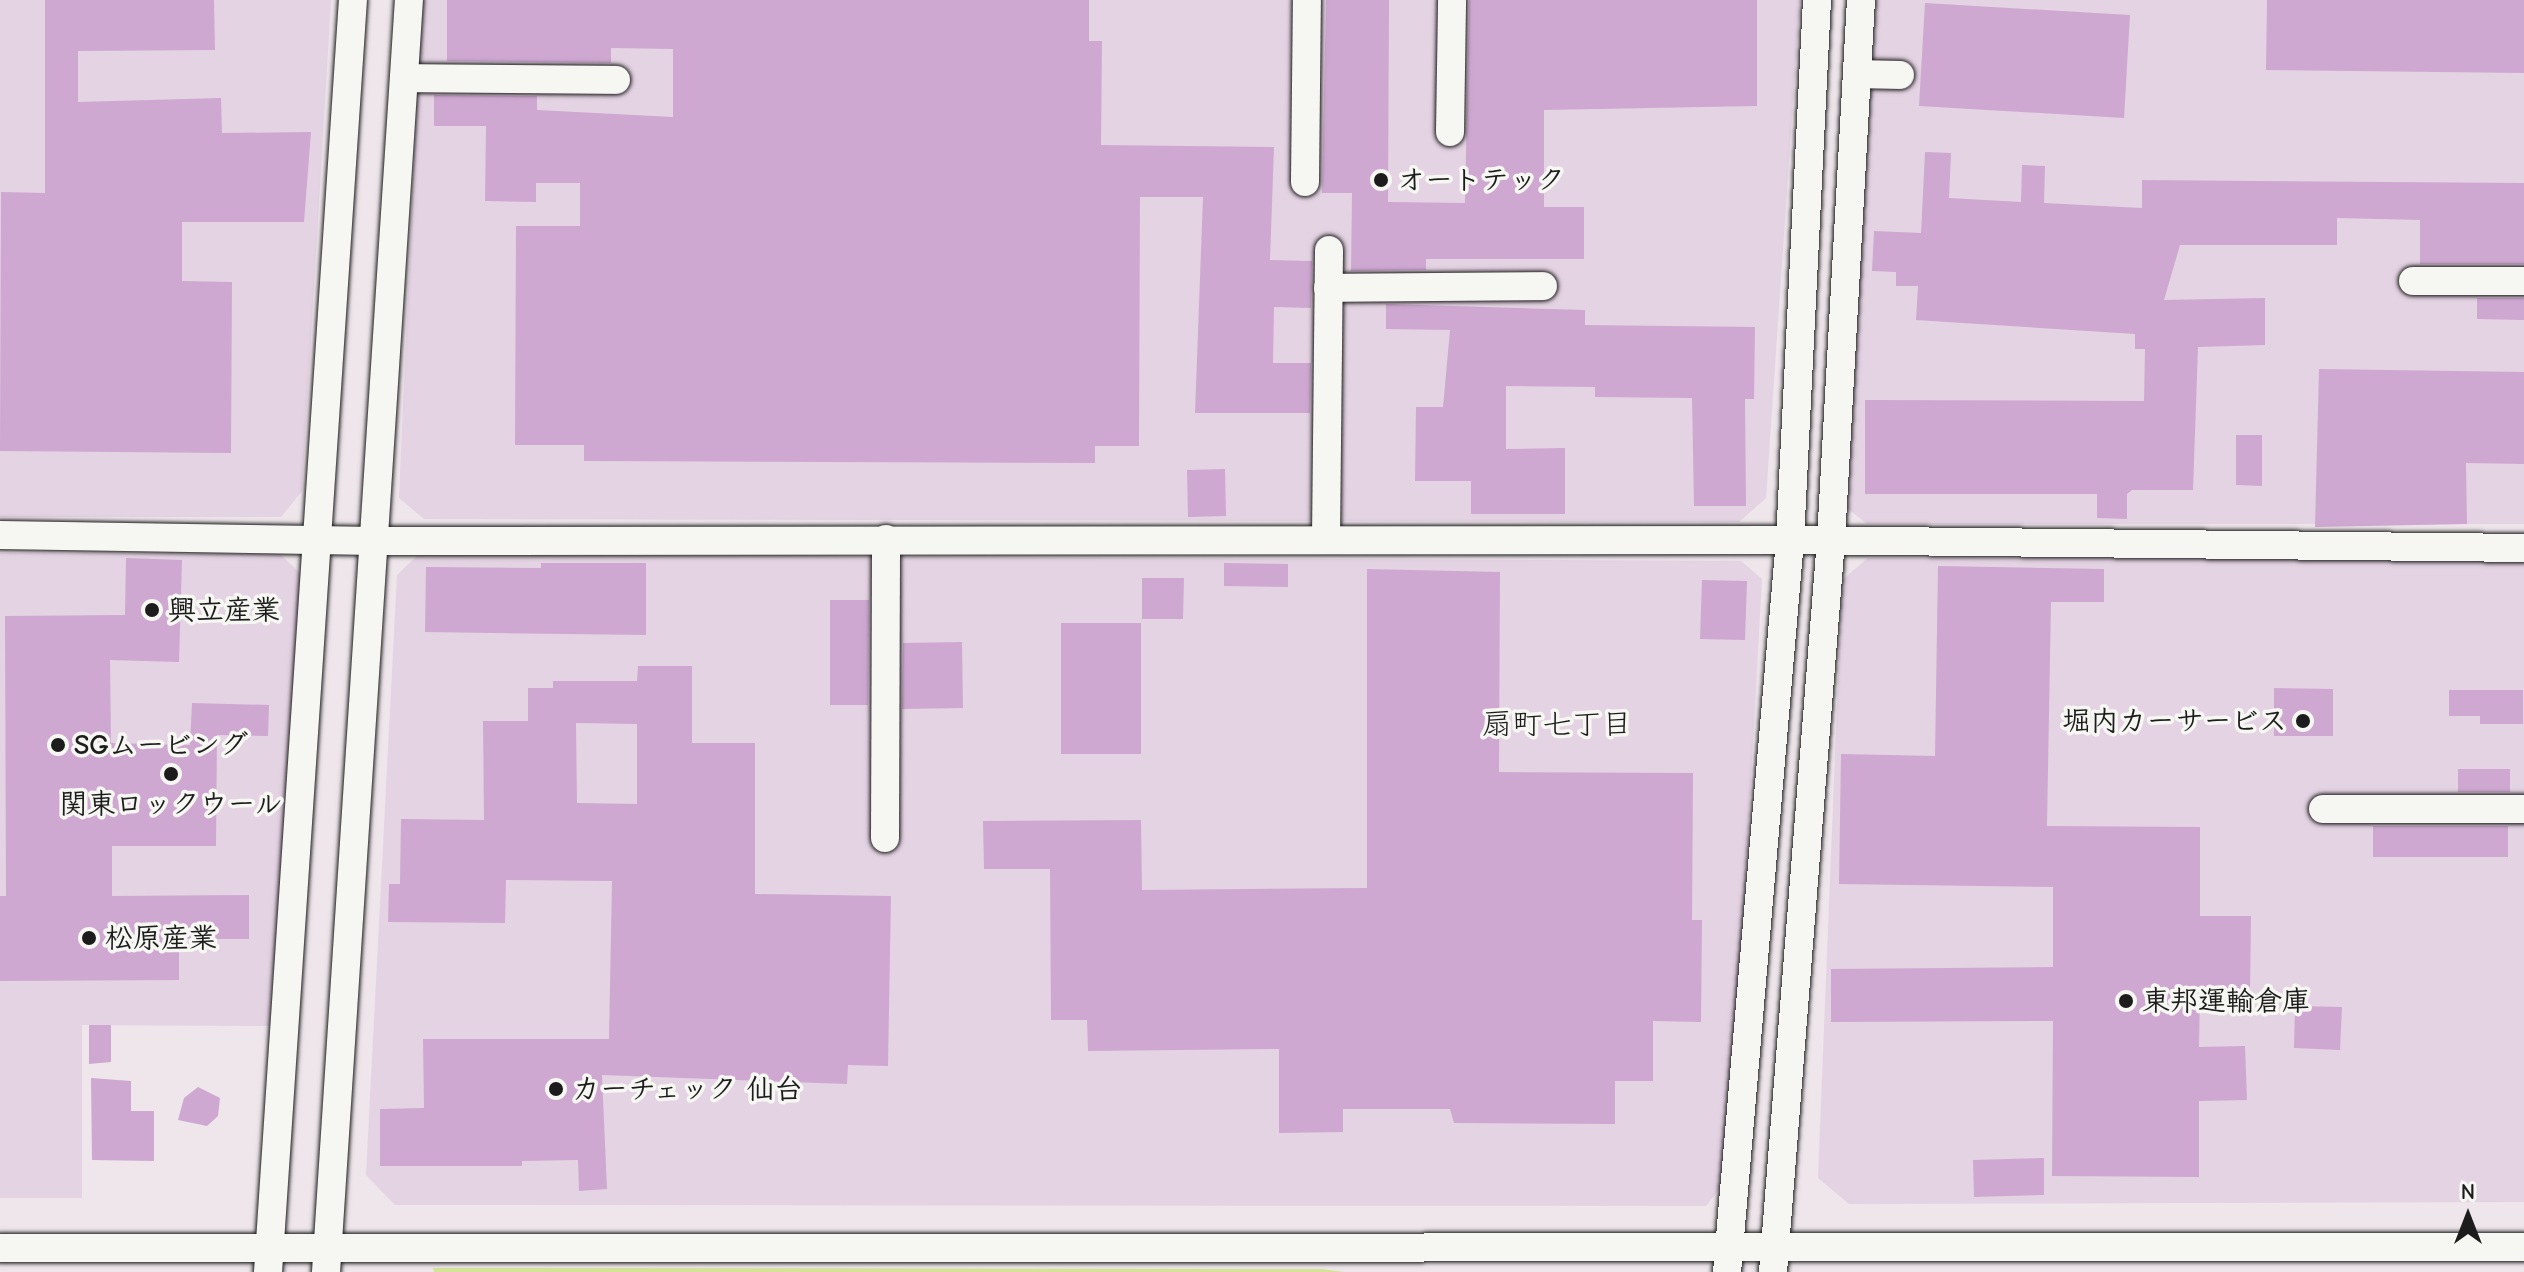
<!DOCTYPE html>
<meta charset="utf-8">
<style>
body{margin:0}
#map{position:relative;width:2524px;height:1272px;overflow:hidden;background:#eee6eb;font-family:"Comic Neue","Klee One",sans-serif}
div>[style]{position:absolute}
.built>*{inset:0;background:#e4d3e3}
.green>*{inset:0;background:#d4e396}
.building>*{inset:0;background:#cea8d1}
.roads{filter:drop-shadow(0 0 2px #1c1c1c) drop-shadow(0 0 2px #1c1c1c)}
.minor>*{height:28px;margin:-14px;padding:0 14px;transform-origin:14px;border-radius:14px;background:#f6f6f2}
.dots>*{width:22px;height:22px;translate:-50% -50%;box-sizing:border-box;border:4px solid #f6f6f2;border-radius:50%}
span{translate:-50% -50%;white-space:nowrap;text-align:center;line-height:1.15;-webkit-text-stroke:7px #f6f6f2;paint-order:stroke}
.poi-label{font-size:28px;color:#1c1c1c;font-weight:700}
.left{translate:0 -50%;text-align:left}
.right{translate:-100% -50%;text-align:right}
.neighbourhood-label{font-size:30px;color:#1c1c1c}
.north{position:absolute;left:2428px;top:1176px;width:80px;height:80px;-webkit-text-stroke:6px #f6f6f2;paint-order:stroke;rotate:0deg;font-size:22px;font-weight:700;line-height:32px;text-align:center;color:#1c1c1c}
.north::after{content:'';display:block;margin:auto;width:28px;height:36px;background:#1c1c1c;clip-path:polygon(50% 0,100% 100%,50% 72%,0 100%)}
</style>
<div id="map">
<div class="built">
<i style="clip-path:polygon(0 0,331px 0,302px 491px,281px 517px,0 517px)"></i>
<i style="clip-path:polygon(421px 0,1800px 0,1766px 498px,1739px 522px,424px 519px,399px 498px)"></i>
<i style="clip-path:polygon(1876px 0,2524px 0,2524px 524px,1867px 524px,1847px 508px)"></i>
<i style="clip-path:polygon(0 553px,280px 554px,301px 574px,270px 1026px,82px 1025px,82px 1198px,0 1198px)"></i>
<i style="clip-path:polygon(418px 555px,1741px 561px,1762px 579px,1729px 1177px,1706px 1206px,395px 1205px,366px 1175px,397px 575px)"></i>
<i style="clip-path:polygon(1868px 558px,2524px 559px,2524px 1202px,1849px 1204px,1818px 1178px,1842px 580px)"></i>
</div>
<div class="green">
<i style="clip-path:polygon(433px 1268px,1322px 1269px,1344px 1272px,434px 1272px)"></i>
</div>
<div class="building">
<i style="clip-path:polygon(45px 0,214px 0,215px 50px,78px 51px,78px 102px,221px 98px,222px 133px,311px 132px,304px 222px,182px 222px,182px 281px,232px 282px,231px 453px,0 451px,1px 192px,45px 193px)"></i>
<i style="clip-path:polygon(447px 0,1089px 0,1089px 41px,1102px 41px,1101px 145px,1274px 147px,1270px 260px,1312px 261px,1311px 308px,1274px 307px,1273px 363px,1311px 363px,1310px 413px,1195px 413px,1203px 197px,1140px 197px,1139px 446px,1095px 446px,1095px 463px,584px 461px,584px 445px,515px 445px,516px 226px,580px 226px,580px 183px,536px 183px,536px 202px,485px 201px,486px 126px,434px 126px,434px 95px,537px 96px,537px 110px,673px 117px,673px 49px,611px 48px,611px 63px,447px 61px)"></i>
<i style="clip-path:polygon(1326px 0,1389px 0,1388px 202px,1465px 203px,1469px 0,1757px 0,1757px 106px,1544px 110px,1544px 207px,1584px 207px,1584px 259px,1426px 259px,1426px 270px,1351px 271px,1352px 193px,1322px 193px)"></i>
<i style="clip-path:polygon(2267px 0,2524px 0,2524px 73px,2266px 70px)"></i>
<i style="clip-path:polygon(1925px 3px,2130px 15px,2124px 118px,1919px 106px)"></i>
<i style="clip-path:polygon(1925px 152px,1951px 153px,1949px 198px,2021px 202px,2022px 165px,2045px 166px,2044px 203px,2142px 208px,2142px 180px,2524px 183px,2524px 264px,2420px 264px,2420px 220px,2337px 218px,2337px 245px,2180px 245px,2164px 300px,2265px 298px,2265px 345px,2198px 347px,2193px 490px,2132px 490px,2127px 494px,2127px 519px,2097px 518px,2097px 494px,1865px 494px,1865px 400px,2144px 401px,2145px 349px,2135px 349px,2135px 334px,1916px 320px,1918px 286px,1896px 286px,1896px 272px,1872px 271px,1874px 231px,1921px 233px)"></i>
<i style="clip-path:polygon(2477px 298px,2524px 298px,2524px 320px,2477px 319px)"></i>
<i style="clip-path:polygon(1386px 304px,1585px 310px,1585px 325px,1755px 327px,1754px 399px,1745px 399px,1746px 506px,1694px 506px,1692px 398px,1595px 397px,1595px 387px,1506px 386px,1506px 449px,1565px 448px,1565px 514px,1471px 514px,1471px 481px,1415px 481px,1416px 407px,1443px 407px,1450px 330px,1386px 329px)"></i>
<i style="clip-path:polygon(2319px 369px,2524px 372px,2524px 464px,2466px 463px,2467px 524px,2315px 527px)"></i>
<i style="clip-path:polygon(2236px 435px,2262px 435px,2262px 486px,2236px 485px)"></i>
<i style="clip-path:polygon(1225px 469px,1226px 516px,1188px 517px,1187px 470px)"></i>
<i style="clip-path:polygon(126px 558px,182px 560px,179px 662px,110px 660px,111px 743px,190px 745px,192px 703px,269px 705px,268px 736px,217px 735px,216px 846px,112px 846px,112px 896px,249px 895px,249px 939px,179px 939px,179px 980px,0 981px,0 896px,6px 896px,5px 616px,125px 615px)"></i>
<i style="clip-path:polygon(541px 563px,646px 563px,646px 635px,425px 632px,426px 567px,541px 568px)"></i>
<i style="clip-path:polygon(1224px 563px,1288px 564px,1288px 587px,1224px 586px)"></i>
<i style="clip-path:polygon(1938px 566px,2104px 569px,2104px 602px,2051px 602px,2047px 826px,2200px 827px,2200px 916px,2251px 916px,2250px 992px,2200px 992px,2199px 1047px,2245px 1046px,2247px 1100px,2199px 1101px,2199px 1177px,2052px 1176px,2053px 1021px,1831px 1022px,1831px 969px,2053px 967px,2053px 887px,1839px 884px,1841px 754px,1935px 756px)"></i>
<i style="clip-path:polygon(1367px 569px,1500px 572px,1499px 772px,1693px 773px,1692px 920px,1702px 920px,1701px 1022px,1653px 1021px,1653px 1081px,1615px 1081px,1615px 1124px,1454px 1123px,1450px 1109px,1343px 1109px,1343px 1132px,1279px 1133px,1279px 1049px,1088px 1051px,1087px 1020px,1051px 1020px,1050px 869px,984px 869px,983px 821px,1141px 820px,1142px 890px,1367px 888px)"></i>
<i style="clip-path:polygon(1142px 578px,1184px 578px,1183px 619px,1142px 619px)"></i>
<i style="clip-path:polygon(1702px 580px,1747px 581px,1745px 640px,1700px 639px)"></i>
<i style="clip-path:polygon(830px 600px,869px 600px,868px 705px,830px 705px)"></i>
<i style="clip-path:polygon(1061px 623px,1141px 623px,1141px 754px,1061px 754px)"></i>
<i style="clip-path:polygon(962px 642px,963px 708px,902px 709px,903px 643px)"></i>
<i style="clip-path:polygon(evenodd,638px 666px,692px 666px,692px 743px,755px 743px,755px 894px,891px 896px,888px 1066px,848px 1065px,847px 1084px,602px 1075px,607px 1189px,579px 1191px,578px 1160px,522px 1161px,522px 1166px,380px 1166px,380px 1109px,424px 1108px,423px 1039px,609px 1039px,612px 881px,506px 880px,505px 923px,388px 922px,389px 884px,400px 884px,401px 819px,484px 820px,483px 721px,528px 721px,528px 688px,553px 688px,553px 681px,637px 681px,638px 666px,576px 723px,637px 724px,637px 804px,577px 803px,576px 723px)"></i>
<i style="clip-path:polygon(2274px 688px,2333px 689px,2333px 736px,2274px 736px)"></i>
<i style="clip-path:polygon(2449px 690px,2523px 690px,2523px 724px,2480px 724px,2480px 716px,2449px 716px)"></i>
<i style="clip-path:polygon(2458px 769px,2510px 769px,2510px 792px,2458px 792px)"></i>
<i style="clip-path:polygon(2373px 826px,2508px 826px,2508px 857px,2373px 857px)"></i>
<i style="clip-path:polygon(2295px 1006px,2342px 1007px,2340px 1050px,2294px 1048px)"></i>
<i style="clip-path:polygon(89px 1025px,111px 1025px,111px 1062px,89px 1064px)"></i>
<i style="clip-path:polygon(91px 1078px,131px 1081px,131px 1111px,154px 1111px,154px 1161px,92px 1160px)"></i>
<i style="clip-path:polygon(198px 1087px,220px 1098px,218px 1116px,207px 1126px,178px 1120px,184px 1098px)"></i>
<i style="clip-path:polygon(2044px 1158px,2044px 1195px,1974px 1197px,1973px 1160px)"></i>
</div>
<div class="roads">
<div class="minor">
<i style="left:1857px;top:74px;width:43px;rotate:1.3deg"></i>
<i style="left:404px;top:78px;width:212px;rotate:0.5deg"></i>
<i style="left:1450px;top:132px;width:132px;rotate:-89.1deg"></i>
<i style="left:1305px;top:182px;width:182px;rotate:-89.4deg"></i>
<i style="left:2413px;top:281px;width:111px"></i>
<i style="left:1328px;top:288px;width:215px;rotate:-0.5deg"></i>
<i style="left:0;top:535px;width:376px;rotate:0.9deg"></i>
<i style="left:376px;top:541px;width:1414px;rotate:-0.04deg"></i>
<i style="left:1790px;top:540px;width:734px;rotate:0.62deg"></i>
<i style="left:1326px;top:538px;width:288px;rotate:-89.4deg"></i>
<i style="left:2323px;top:809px;width:201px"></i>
<i style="left:885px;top:838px;width:299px;rotate:-89.8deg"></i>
<i style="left:0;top:1248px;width:2524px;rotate:-0.02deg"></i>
<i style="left:268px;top:1272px;width:1275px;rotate:-86.18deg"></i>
<i style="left:326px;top:1272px;width:1275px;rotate:-86.27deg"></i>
<i style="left:1727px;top:1272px;width:735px;rotate:-85.08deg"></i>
<i style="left:1790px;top:540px;width:541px;rotate:-87.14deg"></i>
<i style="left:1773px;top:1272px;width:734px;rotate:-85.47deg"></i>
<i style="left:1831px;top:540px;width:541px;rotate:-86.82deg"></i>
</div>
</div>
<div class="dots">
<i style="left:1381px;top:180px;background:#1c1c1c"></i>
<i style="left:152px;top:610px;background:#1c1c1c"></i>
<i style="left:2303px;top:721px;background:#1c1c1c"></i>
<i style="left:58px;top:745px;background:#1c1c1c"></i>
<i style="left:171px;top:774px;background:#1c1c1c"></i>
<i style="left:89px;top:938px;background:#1c1c1c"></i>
<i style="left:2126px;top:1001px;background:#1c1c1c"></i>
<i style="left:556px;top:1089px;background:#1c1c1c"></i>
</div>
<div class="poi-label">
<span class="left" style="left:1397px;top:180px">オートテック</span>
<span class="left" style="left:168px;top:610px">興立産業</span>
<span class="right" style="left:2287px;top:721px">堀内カーサービス</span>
<span class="left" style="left:74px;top:745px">SGムービング</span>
<span style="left:171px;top:804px">関東ロックウール</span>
<span class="left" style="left:105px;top:938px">松原産業</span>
<span class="left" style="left:2142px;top:1001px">東邦運輸倉庫</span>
<span class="left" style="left:572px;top:1089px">カーチェック 仙台</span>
</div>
<div class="neighbourhood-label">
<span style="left:1557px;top:725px">扇町七丁目</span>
</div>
<div class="north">N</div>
</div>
